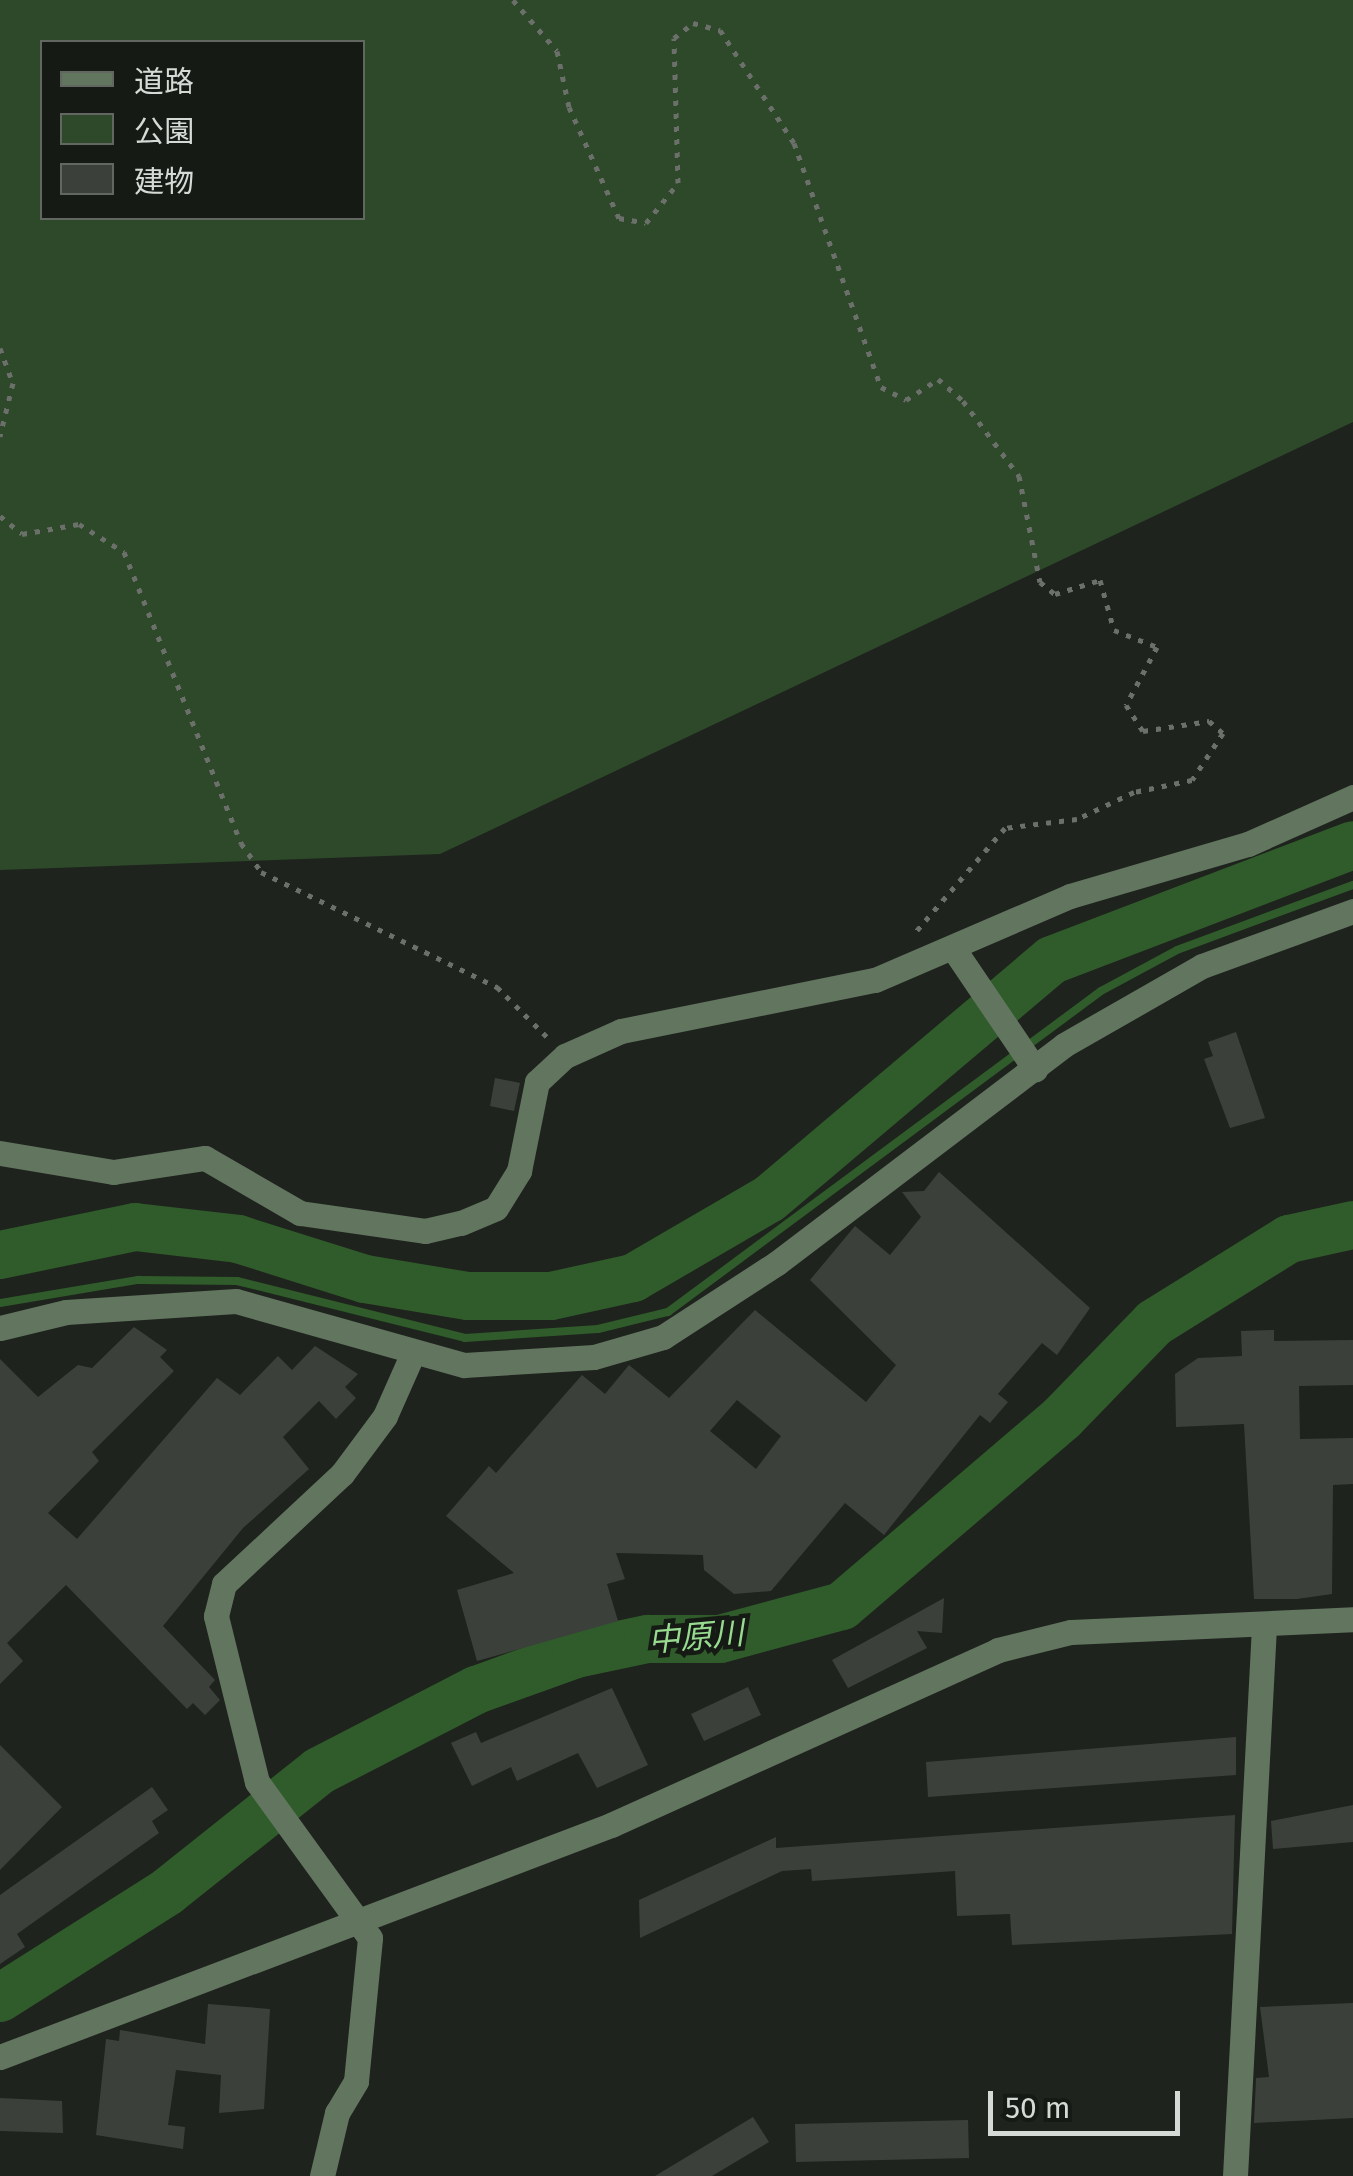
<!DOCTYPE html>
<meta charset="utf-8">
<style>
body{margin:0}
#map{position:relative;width:1353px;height:2176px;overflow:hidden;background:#1e231d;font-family:"Fira Sans","Noto Sans JP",sans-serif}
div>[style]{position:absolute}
.green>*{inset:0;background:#2e492a}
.stream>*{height:8px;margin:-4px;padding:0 4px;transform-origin:4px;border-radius:4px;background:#305b2a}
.river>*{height:48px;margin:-24px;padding:0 24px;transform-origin:24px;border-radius:24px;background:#305b2a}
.building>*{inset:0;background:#3b413a}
.path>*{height:5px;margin-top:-2.5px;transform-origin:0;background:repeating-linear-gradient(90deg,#6b706a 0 5px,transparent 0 13px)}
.minor>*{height:25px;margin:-12.5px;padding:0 12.5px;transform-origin:12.5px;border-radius:12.5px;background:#62755f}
span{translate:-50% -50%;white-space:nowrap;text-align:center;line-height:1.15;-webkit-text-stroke:9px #151a14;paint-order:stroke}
.water-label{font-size:32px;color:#99da91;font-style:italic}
.legend{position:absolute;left:40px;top:40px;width:325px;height:180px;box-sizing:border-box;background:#151a14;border:2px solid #626762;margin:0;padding:12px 18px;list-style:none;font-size:30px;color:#d6dad6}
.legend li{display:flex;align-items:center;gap:20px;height:50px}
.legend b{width:50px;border:2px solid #626762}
.scale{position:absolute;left:988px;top:2091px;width:192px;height:45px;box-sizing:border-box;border:5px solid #d6dad6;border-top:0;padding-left:12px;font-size:30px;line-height:35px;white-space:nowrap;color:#d6dad6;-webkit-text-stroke:8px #151a14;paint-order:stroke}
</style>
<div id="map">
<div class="green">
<i style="clip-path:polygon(evenodd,0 0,1353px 0,1353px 422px,440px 854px,0 870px,0 0,42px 42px,362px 42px,362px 218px,42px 218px,42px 42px)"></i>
</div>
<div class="stream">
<i style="left:0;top:1303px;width:140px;rotate:-9.5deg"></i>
<i style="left:138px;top:1280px;width:99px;rotate:0.6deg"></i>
<i style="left:237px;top:1281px;width:235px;rotate:14deg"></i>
<i style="left:465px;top:1338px;width:133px;rotate:-3.9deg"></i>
<i style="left:598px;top:1329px;width:72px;rotate:-13.7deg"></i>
<i style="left:668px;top:1312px;width:539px;rotate:-36.55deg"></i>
<i style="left:1101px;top:991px;width:86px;rotate:-28.3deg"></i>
<i style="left:1177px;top:950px;width:188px;rotate:-20.3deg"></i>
</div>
<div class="river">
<i style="left:0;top:1255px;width:138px;rotate:-11.7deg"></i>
<i style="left:135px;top:1227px;width:104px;rotate:6.6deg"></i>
<i style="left:238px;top:1239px;width:133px;rotate:17.5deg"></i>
<i style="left:365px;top:1279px;width:104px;rotate:9.4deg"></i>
<i style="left:468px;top:1296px;width:83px"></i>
<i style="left:551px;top:1296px;width:84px;rotate:-12.4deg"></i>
<i style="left:633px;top:1278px;width:157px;rotate:-30.2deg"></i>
<i style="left:769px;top:1199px;width:370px;rotate:-40.2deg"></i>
<i style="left:1052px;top:960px;width:322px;rotate:-20.9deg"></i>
<i style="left:0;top:1998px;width:198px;rotate:-32.4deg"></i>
<i style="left:167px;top:1892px;width:194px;rotate:-38.5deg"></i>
<i style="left:319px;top:1771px;width:177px;rotate:-27.3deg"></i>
<i style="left:476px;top:1690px;width:106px;rotate:-19.8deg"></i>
<i style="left:576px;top:1654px;width:74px;rotate:-11.8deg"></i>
<i style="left:648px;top:1639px;width:72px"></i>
<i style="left:720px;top:1639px;width:126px;rotate:-15.1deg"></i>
<i style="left:842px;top:1606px;width:289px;rotate:-40.5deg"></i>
<i style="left:1062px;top:1418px;width:132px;rotate:-45.9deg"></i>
<i style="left:1154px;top:1323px;width:159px;rotate:-31.9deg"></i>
<i style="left:1289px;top:1239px;width:66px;rotate:-12.3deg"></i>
</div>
<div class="building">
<i style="clip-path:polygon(1236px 1032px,1265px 1118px,1230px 1128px,1204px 1059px,1213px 1056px,1208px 1042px)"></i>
<i style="clip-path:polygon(495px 1078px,520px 1083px,514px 1111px,490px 1106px)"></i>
<i style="clip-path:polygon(evenodd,939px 1172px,1090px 1308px,1057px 1355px,1042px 1343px,998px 1394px,1008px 1402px,990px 1423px,980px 1415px,884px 1535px,845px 1503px,771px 1591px,734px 1594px,704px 1570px,703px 1555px,616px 1553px,625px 1579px,607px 1584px,618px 1621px,477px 1661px,457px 1590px,514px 1573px,446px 1516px,489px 1466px,496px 1473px,582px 1375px,605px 1394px,629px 1365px,669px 1398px,755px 1310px,866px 1402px,896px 1365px,810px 1280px,855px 1226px,890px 1255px,921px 1217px,902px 1192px,924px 1191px,939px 1172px,737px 1400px,781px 1436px,756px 1469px,710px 1431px,737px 1400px)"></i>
<i style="clip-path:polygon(134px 1327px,167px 1350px,160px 1357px,174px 1371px,92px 1452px,99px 1461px,48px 1513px,77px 1539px,217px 1378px,240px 1395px,278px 1356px,292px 1370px,315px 1346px,358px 1374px,345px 1387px,356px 1398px,336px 1419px,319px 1401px,283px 1437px,309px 1469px,243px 1528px,163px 1626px,215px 1680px,209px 1687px,220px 1700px,205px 1715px,193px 1703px,187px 1709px,66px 1585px,7px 1643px,23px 1661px,0 1684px,0 1359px,38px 1397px,78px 1365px,92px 1368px)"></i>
<i style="clip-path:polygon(1274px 1330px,1274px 1341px,1353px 1340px,1353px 1385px,1299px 1386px,1300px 1439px,1353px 1438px,1353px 1484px,1333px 1485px,1332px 1594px,1297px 1599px,1254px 1599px,1244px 1424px,1176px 1427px,1175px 1374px,1198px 1358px,1242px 1356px,1241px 1331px)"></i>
<i style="clip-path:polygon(944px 1598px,942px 1633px,917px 1631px,927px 1648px,848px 1688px,832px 1660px)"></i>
<i style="clip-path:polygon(748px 1687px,761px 1715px,704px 1741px,691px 1714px)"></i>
<i style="clip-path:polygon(612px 1688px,648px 1765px,597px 1788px,578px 1753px,517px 1781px,511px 1767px,472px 1786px,451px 1743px,476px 1732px,481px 1743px)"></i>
<i style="clip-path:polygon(1236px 1737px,1236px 1775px,928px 1797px,926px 1762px)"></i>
<i style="clip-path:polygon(0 1745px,62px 1807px,0 1870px)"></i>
<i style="clip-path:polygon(152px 1787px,168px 1810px,152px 1821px,159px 1833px,17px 1934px,25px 1947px,0 1964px,0 1895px)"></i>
<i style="clip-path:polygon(1353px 1805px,1353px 1842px,1273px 1849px,1271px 1821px)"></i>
<i style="clip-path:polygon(1235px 1815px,1232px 1934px,1012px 1945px,1010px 1914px,957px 1916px,955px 1871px,812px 1881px,811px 1869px,782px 1871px,640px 1938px,639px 1900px,776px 1837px,776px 1848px)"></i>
<i style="clip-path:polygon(1353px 2003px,1353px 2118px,1254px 2123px,1256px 2078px,1269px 2077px,1260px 2007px)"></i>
<i style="clip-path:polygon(208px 2004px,270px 2009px,264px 2109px,219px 2113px,221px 2075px,176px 2070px,168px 2125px,185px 2127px,183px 2149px,96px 2135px,106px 2039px,119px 2041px,120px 2030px,205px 2044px)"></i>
<i style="clip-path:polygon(0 2098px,62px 2101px,63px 2133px,0 2131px)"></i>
<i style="clip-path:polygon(753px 2117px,769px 2142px,712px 2176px,655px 2176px)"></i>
<i style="clip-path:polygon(968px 2120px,969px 2158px,796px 2162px,795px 2124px)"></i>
</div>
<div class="path">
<i style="left:513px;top:0;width:67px;rotate:49.2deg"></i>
<i style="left:557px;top:51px;width:57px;rotate:77.9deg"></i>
<i style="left:569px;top:107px;width:122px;rotate:65.8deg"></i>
<i style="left:619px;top:218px;width:27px;rotate:10deg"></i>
<i style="left:646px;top:223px;width:51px;rotate:-51.3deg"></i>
<i style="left:678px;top:183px;width:145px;rotate:-91.6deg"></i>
<i style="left:674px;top:38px;width:24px;rotate:-38deg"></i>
<i style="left:693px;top:23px;width:28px;rotate:15deg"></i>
<i style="left:720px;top:30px;width:135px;rotate:56.8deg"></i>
<i style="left:794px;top:143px;width:259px;rotate:70.4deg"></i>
<i style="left:881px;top:387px;width:28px;rotate:27deg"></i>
<i style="left:906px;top:400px;width:38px;rotate:-33deg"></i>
<i style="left:938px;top:379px;width:33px;rotate:41deg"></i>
<i style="left:963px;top:401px;width:94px;rotate:53.3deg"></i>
<i style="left:1019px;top:476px;width:108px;rotate:78.8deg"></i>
<i style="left:1040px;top:582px;width:19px;rotate:39deg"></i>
<i style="left:1055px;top:594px;width:47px;rotate:-17.3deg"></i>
<i style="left:1100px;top:580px;width:52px;rotate:74.4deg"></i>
<i style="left:1114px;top:630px;width:46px;rotate:21.6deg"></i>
<i style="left:1157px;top:647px;width:66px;rotate:118.1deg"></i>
<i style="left:1126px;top:705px;width:31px;rotate:57deg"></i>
<i style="left:1143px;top:731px;width:67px;rotate:-8.6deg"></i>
<i style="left:1209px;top:721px;width:18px;rotate:41deg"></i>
<i style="left:1223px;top:733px;width:56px;rotate:123.4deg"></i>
<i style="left:1192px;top:780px;width:59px;rotate:168.3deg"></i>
<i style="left:1134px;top:792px;width:63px;rotate:154.7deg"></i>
<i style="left:1077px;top:819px;width:73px;rotate:172.9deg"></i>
<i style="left:1005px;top:828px;width:141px;rotate:130.7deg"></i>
<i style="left:0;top:348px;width:37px;rotate:70deg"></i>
<i style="left:13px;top:383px;width:55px;rotate:103.8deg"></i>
<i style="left:0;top:516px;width:28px;rotate:39deg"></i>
<i style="left:22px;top:534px;width:58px;rotate:-10deg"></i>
<i style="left:79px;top:524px;width:53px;rotate:31.9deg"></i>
<i style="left:124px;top:552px;width:314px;rotate:68.1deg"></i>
<i style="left:241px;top:843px;width:35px;rotate:55deg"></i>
<i style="left:261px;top:872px;width:263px;rotate:26deg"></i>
<i style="left:497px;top:987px;width:74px;rotate:45deg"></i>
</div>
<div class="minor">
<i style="left:955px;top:951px;width:143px;rotate:55.9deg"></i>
<i style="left:0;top:1153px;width:115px;rotate:9.5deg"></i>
<i style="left:113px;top:1172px;width:93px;rotate:-8.7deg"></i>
<i style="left:205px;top:1158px;width:110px;rotate:30.1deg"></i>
<i style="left:300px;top:1213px;width:126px;rotate:8.2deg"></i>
<i style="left:425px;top:1231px;width:37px;rotate:-13deg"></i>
<i style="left:461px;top:1223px;width:38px;rotate:-23deg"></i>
<i style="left:496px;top:1208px;width:44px;rotate:-58.1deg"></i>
<i style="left:519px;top:1171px;width:91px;rotate:-78.6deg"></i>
<i style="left:537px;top:1082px;width:38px;rotate:-43deg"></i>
<i style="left:565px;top:1056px;width:61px;rotate:-24.1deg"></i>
<i style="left:621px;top:1031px;width:259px;rotate:-11.4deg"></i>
<i style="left:875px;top:980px;width:212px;rotate:-23.3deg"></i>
<i style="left:1070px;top:896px;width:185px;rotate:-16.3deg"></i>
<i style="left:1248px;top:844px;width:115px;rotate:-24.1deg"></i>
<i style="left:0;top:1328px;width:68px;rotate:-13.6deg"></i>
<i style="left:66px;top:1312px;width:170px;rotate:-3.7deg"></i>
<i style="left:236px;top:1301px;width:237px;rotate:15.7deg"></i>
<i style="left:464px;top:1365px;width:130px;rotate:-3.5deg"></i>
<i style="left:594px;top:1357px;width:72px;rotate:-16.2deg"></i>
<i style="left:663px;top:1337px;width:136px;rotate:-33deg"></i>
<i style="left:777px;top:1263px;width:360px;rotate:-37.2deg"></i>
<i style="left:1064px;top:1045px;width:159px;rotate:-29.8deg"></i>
<i style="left:1202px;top:966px;width:161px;rotate:-20deg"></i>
<i style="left:0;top:2057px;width:654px;rotate:-20.79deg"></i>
<i style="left:611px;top:1825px;width:425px;rotate:-24.3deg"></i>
<i style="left:998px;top:1650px;width:75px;rotate:-13.9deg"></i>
<i style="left:1071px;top:1632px;width:282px;rotate:-2.6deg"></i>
<i style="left:322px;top:2176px;width:65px;rotate:-76.6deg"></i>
<i style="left:337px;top:2113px;width:37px;rotate:-59deg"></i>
<i style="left:356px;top:2081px;width:144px;rotate:-84.4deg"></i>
<i style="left:370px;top:1938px;width:193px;rotate:-125.9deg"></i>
<i style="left:257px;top:1782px;width:171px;rotate:-103.9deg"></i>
<i style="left:216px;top:1616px;width:33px;rotate:-76deg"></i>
<i style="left:224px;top:1584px;width:161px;rotate:-43deg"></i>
<i style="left:342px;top:1474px;width:72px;rotate:-53.4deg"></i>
<i style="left:385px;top:1416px;width:67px;rotate:-66.1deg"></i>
<i style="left:1235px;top:2176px;width:550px;rotate:-86.98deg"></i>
</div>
<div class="water-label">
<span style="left:696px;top:1637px;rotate:-5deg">中原川</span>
</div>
<ul class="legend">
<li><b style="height:12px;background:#62755f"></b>道路</li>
<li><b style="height:28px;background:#2e492a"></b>公園</li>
<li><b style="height:28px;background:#3b413a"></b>建物</li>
</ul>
<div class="scale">50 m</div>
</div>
